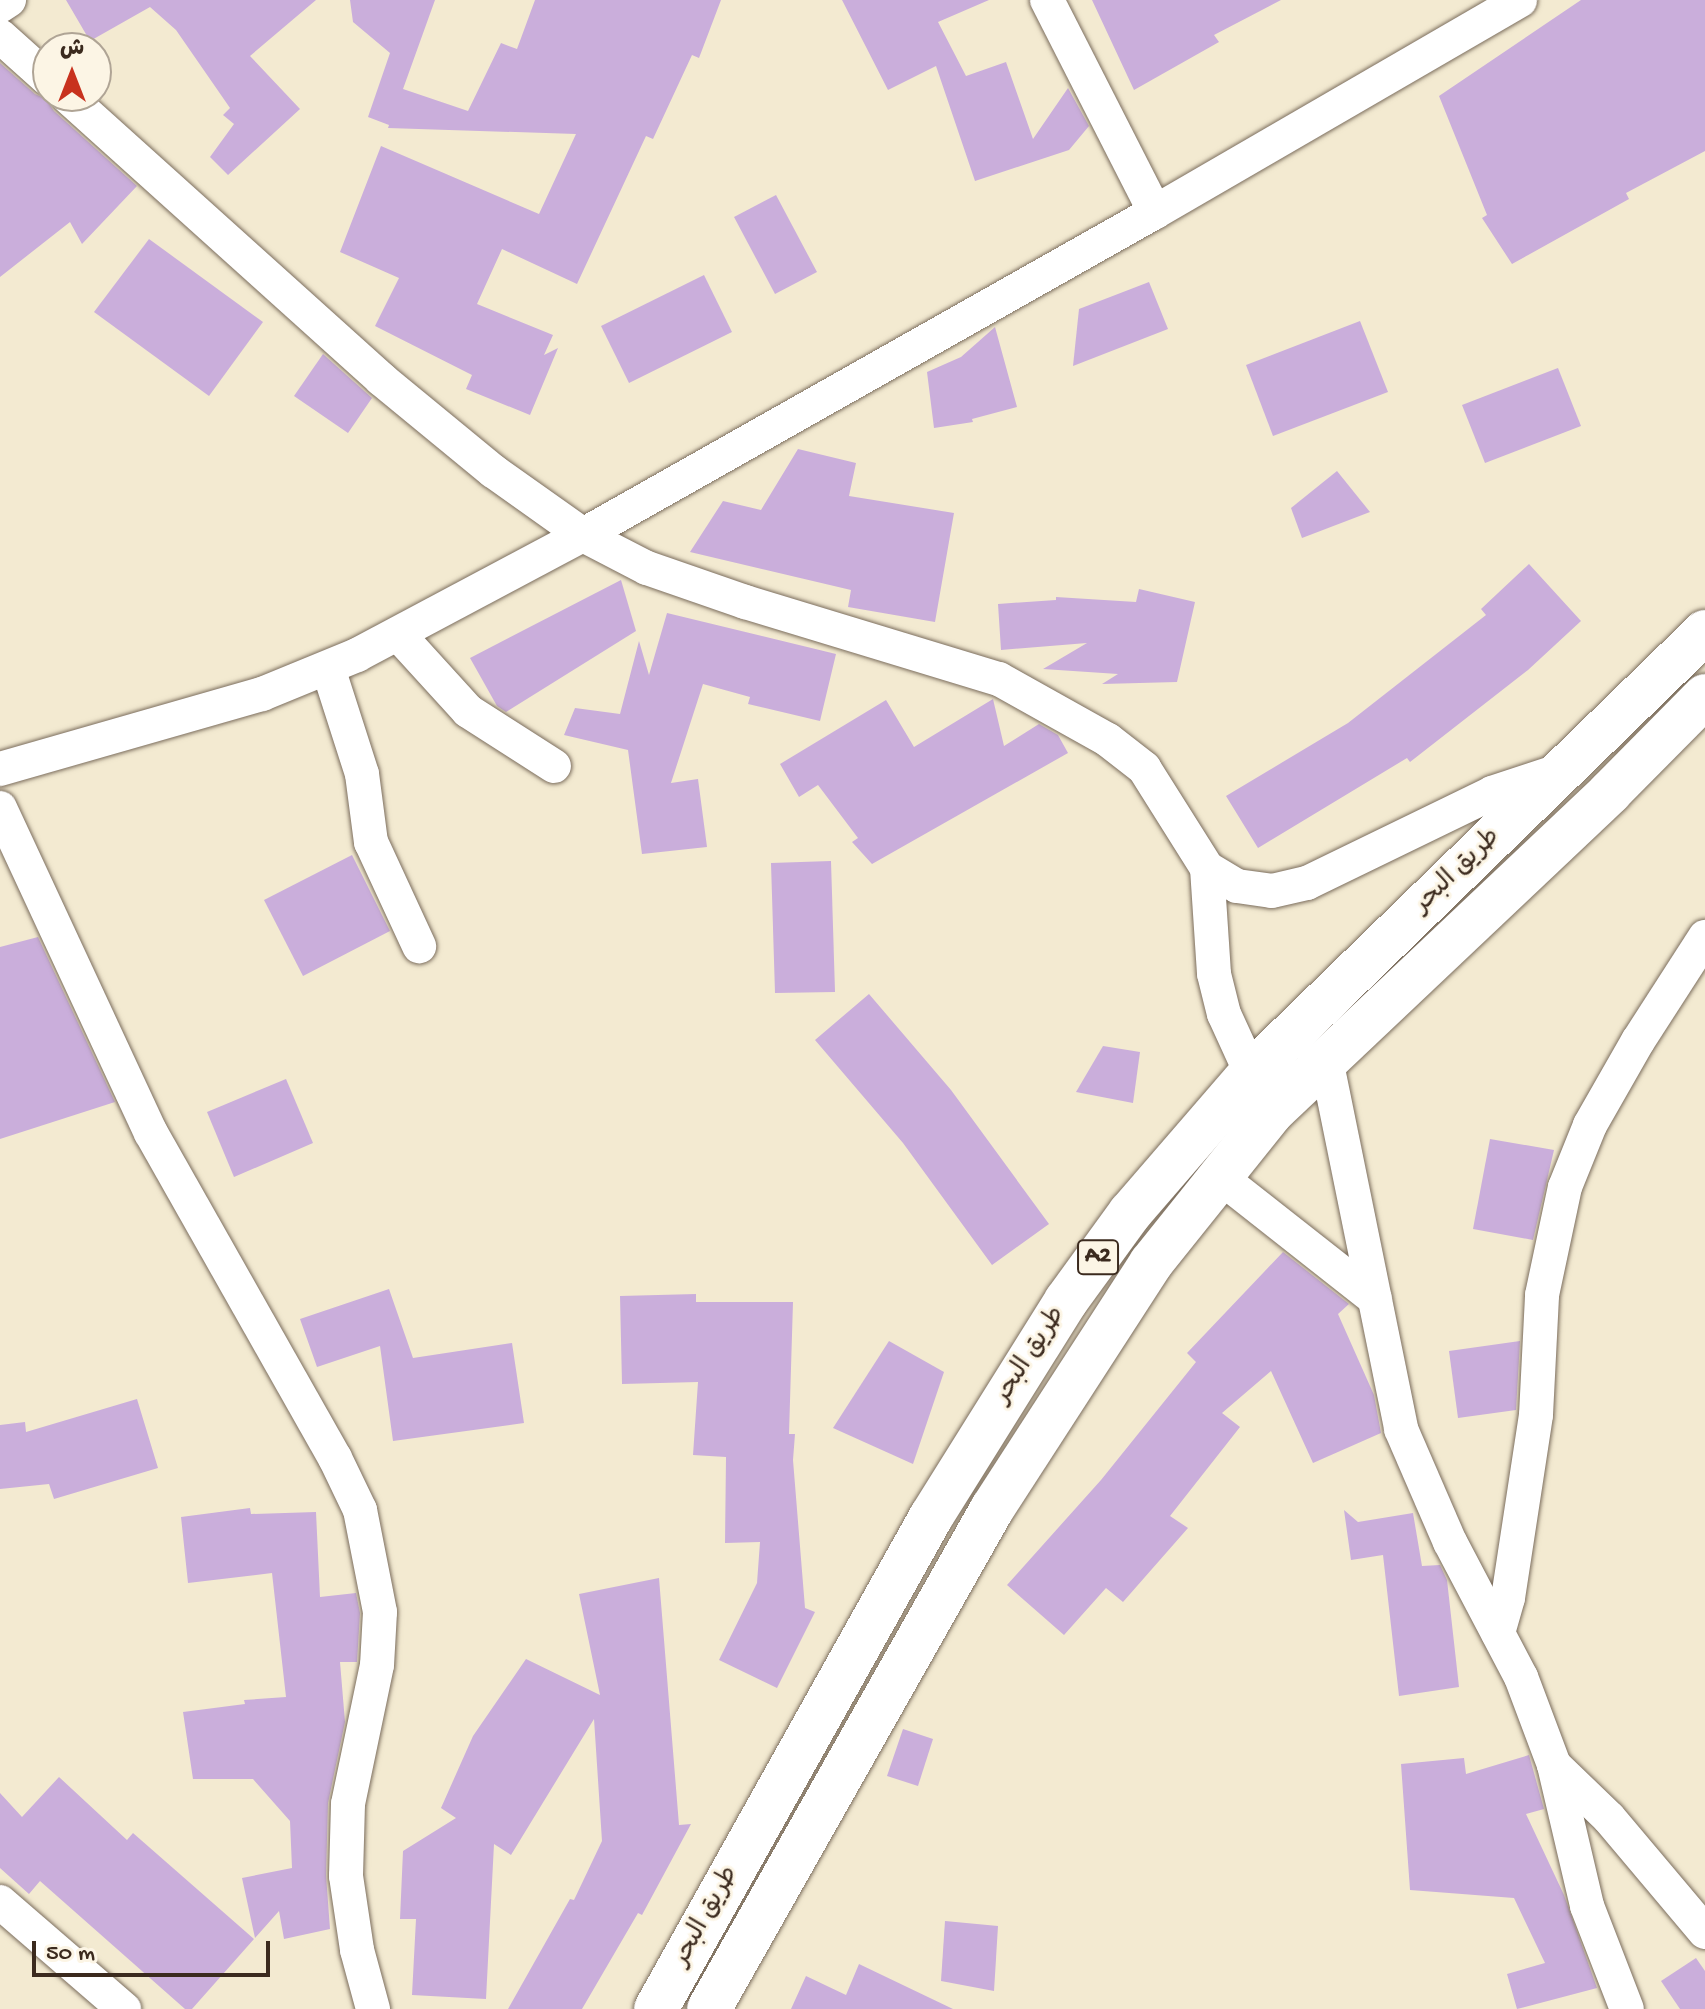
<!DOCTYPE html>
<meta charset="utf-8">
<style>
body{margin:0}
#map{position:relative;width:1705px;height:2009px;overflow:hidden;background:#f3ead1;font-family:"Gochi Hand","Playpen Sans Arabic",sans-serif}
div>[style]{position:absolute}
.building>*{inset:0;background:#caaedb}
.roads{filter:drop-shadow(0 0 2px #7b6d5d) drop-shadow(0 0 2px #7b6d5d)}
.minor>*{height:34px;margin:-17px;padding:0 17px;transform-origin:17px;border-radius:17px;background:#fff}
.trunk>*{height:44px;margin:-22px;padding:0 22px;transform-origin:22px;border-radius:22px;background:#fff}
span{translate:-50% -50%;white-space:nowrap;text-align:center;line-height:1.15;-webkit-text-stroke:6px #fcf5e5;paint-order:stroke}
.shield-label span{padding:2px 6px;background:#fcf5e5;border:2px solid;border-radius:6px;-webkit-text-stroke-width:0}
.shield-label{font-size:24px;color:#3b2a1e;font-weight:700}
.street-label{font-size:26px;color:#3b2a1e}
.north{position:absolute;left:32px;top:32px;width:80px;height:80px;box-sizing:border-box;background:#fcf5e5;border:2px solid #afa495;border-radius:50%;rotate:0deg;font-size:22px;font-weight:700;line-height:32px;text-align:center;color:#3b2a1e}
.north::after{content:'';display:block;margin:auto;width:28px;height:36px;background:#c8321e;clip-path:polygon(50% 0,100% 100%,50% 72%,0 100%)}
.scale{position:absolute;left:32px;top:1941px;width:238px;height:36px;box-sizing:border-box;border:4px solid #3b2a1e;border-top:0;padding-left:10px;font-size:24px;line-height:28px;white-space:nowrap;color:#3b2a1e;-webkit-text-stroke:6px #fcf5e5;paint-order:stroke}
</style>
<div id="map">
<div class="building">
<i style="clip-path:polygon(66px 0,316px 0,250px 56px,300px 109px,228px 175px,210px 157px,234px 124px,223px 115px,230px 108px,176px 30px,150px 7px,90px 41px)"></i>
<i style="clip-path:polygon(350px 0,435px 0,403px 89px,468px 111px,501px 43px,517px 49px,535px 0,721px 0,699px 58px,692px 55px,653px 139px,646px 136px,577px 284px,502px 249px,477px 304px,553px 335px,544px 355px,558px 348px,530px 415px,466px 389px,472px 375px,375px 326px,399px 278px,340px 252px,381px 146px,539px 214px,576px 134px,388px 128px,389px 125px,368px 117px,390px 53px,353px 22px)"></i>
<i style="clip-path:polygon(842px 0,989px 0,938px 22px,966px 76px,1006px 62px,1033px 139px,1068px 88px,1089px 126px,1069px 150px,975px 181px,936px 66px,888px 90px)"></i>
<i style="clip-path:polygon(1092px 0,1281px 0,1214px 35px,1219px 42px,1134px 90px)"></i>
<i style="clip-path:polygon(1581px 0,1705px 0,1705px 151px,1626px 193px,1629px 199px,1512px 264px,1482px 218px,1487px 215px,1439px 96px)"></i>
<i style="clip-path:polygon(0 63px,35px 94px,46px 99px,54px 111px,137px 186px,82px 244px,70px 222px,0 277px)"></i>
<i style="clip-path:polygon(776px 195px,817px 272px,775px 294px,734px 217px)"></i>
<i style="clip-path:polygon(149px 239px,263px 322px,209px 396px,94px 312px)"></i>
<i style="clip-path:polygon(704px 275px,732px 332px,629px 383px,601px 326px)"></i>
<i style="clip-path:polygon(1149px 282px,1168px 329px,1073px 366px,1079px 309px)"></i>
<i style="clip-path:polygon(1360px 321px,1388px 392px,1273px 436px,1246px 365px)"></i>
<i style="clip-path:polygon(995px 327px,1017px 407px,972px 419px,973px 422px,934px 428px,927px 372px,961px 357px)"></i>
<i style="clip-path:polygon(323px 354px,372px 398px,348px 433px,294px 396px)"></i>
<i style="clip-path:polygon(1558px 368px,1581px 426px,1485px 463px,1462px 405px)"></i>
<i style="clip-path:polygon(798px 449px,856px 463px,849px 496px,954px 513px,935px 622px,848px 607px,851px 590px,690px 552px,723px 501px,761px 510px)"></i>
<i style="clip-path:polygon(1337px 471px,1370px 512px,1302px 538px,1291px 508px)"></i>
<i style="clip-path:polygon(1529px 564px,1581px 621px,1528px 670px,1410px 762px,1407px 758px,1258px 848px,1226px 796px,1348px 723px,1486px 615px,1481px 609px)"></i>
<i style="clip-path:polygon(621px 580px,636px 631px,506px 712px,497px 706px,470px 658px)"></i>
<i style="clip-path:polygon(1139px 589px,1195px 602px,1177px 682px,1102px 684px,1118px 674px,1043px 669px,1087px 643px,1001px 650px,998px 604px,1056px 600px,1056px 597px,1136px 602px)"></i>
<i style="clip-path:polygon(667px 613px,836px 654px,820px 721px,748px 704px,750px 697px,703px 684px,671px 783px,698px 779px,707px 847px,642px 854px,628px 750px,564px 735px,575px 708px,620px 714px,639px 641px,649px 675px)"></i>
<i style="clip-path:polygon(993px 699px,1004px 746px,1039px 724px,1058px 735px,1068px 753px,872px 864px,852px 842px,858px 838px,818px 785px,799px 797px,780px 764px,886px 700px,914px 747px)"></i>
<i style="clip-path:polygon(352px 855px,390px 931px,303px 976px,264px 900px)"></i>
<i style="clip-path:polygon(831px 861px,835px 992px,775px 993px,771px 863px)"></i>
<i style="clip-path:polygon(38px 937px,115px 1102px,0 1139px,0 947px)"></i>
<i style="clip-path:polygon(869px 994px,951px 1090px,1049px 1224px,992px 1265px,903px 1143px,815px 1040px)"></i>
<i style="clip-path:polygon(1103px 1046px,1140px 1052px,1133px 1103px,1076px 1092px)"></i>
<i style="clip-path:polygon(286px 1079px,313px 1143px,234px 1177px,207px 1112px)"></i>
<i style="clip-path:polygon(1490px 1139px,1554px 1150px,1533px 1240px,1473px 1229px)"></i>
<i style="clip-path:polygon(1283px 1252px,1349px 1304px,1338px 1314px,1374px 1395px,1381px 1433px,1313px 1463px,1271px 1371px,1222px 1413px,1240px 1427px,1170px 1516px,1188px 1528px,1123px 1602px,1106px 1588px,1064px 1635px,1007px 1585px,1101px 1480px,1196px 1362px,1187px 1353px)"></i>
<i style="clip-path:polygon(389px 1289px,413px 1358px,512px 1343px,524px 1423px,393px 1441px,380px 1346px,317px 1367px,300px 1319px)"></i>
<i style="clip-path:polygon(696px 1294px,696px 1302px,793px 1302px,789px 1434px,795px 1434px,793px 1460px,805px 1608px,815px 1612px,777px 1688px,719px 1660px,757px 1583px,760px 1542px,725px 1543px,726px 1457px,693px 1455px,698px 1382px,622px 1384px,620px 1296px)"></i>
<i style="clip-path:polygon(889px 1341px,944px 1372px,913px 1464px,833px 1428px)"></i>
<i style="clip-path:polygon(1520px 1341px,1516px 1410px,1458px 1418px,1449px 1351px)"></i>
<i style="clip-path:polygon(137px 1399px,158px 1468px,54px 1499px,49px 1484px,0 1489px,0 1425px,25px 1422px,26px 1432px)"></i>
<i style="clip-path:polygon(250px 1508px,251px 1514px,316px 1512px,320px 1597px,356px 1593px,360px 1613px,357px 1662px,340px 1662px,345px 1722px,328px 1803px,326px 1875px,330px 1929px,284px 1939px,279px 1911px,255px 1938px,242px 1878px,292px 1868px,290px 1821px,253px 1779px,193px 1779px,183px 1712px,245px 1704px,244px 1700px,286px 1697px,272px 1573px,188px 1583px,181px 1517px)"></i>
<i style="clip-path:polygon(1344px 1510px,1358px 1522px,1413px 1513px,1422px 1566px,1440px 1565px,1447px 1580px,1459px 1687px,1399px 1696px,1383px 1555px,1351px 1560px)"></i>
<i style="clip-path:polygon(659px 1578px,679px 1825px,691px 1824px,642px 1915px,638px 1913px,582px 2009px,508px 2009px,570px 1899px,574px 1900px,602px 1841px,594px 1719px,511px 1855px,494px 1844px,486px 1999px,412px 1995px,416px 1919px,400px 1919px,403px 1851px,456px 1818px,441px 1808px,473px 1736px,526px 1659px,600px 1695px,579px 1594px)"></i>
<i style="clip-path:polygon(903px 1729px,933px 1739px,918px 1786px,887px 1776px)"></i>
<i style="clip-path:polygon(1529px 1755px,1544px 1809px,1526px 1814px,1564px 1895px,1597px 1988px,1517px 2009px,1507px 1974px,1545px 1963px,1514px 1898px,1410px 1890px,1401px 1764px,1464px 1758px,1466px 1774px)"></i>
<i style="clip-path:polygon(59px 1777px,127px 1840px,133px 1833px,254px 1939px,192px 2009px,185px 2009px,40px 1881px,29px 1894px,0 1868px,0 1793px,22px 1817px)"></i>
<i style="clip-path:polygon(945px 1921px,998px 1926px,994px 1991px,941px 1981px)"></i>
<i style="clip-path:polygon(1696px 1958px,1705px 1971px,1705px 2009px,1680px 2009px,1661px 1981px)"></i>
<i style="clip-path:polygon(859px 1964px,953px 2009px,791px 2009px,806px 1976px,846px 1995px)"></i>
</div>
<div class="roads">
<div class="minor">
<i style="left:1047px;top:0;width:238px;rotate:63deg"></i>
<i style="left:0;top:6px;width:11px;rotate:-34deg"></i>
<i style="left:0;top:36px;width:64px;rotate:41.9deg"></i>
<i style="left:67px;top:96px;width:423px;rotate:42deg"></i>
<i style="left:381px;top:379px;width:145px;rotate:39.4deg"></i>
<i style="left:493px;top:471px;width:110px;rotate:35.4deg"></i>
<i style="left:583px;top:535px;width:72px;rotate:27.3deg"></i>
<i style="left:647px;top:568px;width:104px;rotate:19.1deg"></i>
<i style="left:745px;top:602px;width:265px;rotate:16.9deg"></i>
<i style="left:999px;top:679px;width:125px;rotate:29.2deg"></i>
<i style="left:1108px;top:740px;width:46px;rotate:37.9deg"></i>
<i style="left:1144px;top:768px;width:118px;rotate:57.8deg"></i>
<i style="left:1207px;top:868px;width:106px;rotate:86.2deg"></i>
<i style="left:1214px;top:974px;width:41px;rotate:76deg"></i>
<i style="left:1224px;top:1014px;width:65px;rotate:65.4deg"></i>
<i style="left:398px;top:634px;width:104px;rotate:47.7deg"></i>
<i style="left:468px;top:711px;width:102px;rotate:32.6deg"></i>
<i style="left:328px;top:668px;width:111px;rotate:72.2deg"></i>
<i style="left:362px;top:774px;width:69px;rotate:82.5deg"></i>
<i style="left:371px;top:842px;width:115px;rotate:65.2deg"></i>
<i style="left:0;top:769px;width:273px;rotate:-16deg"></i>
<i style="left:262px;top:694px;width:103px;rotate:-22.3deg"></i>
<i style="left:357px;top:655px;width:256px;rotate:-28deg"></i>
<i style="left:583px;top:535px;width:657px;rotate:-29.45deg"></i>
<i style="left:1155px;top:212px;width:422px;rotate:-30.1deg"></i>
<i style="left:0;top:808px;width:358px;rotate:65.1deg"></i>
<i style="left:151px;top:1133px;width:373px;rotate:60.5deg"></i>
<i style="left:335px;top:1458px;width:58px;rotate:64.3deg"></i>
<i style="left:360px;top:1510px;width:104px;rotate:78.9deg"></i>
<i style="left:380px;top:1612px;width:53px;rotate:93.2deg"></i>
<i style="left:377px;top:1665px;width:142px;rotate:101.8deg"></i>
<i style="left:348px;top:1804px;width:72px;rotate:91.6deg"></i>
<i style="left:346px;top:1876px;width:75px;rotate:81.5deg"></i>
<i style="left:357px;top:1950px;width:61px;rotate:74.8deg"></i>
<i style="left:1207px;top:868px;width:35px;rotate:31deg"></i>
<i style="left:1237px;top:886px;width:35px;rotate:8deg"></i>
<i style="left:1272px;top:891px;width:36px;rotate:-13deg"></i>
<i style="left:1307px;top:883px;width:206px;rotate:-25.9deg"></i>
<i style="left:1492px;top:793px;width:76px;rotate:-18.4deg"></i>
<i style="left:1326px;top:1059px;width:378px;rotate:78.5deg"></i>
<i style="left:1401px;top:1429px;width:123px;rotate:66.6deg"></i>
<i style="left:1450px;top:1542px;width:153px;rotate:62.3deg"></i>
<i style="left:1521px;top:1677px;width:94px;rotate:69.4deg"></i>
<i style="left:1554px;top:1765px;width:145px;rotate:76.8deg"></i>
<i style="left:1587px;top:1906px;width:110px;rotate:68.8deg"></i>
<i style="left:1220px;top:1177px;width:197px;rotate:38.2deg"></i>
<i style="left:1498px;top:1633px;width:36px;rotate:-74deg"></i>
<i style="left:1508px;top:1598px;width:185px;rotate:-81.3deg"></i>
<i style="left:1536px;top:1415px;width:120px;rotate:-87.1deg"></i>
<i style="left:1542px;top:1295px;width:110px;rotate:-78deg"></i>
<i style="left:1565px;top:1187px;width:67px;rotate:-68deg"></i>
<i style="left:1590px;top:1125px;width:97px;rotate:-60.3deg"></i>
<i style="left:1638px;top:1041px;width:124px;rotate:-57.2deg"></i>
<i style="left:1554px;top:1765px;width:76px;rotate:43.9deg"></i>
<i style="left:1609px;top:1818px;width:149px;rotate:49.9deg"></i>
<i style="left:0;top:1902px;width:164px;rotate:40.8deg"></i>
</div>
<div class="trunk">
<i style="left:656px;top:2009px;width:564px;rotate:-60.8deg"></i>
<i style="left:931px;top:1517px;width:255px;rotate:-58deg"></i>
<i style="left:1066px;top:1301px;width:109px;rotate:-54deg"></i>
<i style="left:1130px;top:1213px;width:185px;rotate:-49.2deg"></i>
<i style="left:1251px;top:1073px;width:633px;rotate:-44.17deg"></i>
<i style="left:709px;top:2009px;width:575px;rotate:-60.49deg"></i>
<i style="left:992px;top:1509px;width:293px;rotate:-57.1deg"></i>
<i style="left:1151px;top:1263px;width:192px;rotate:-51.3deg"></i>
<i style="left:1271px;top:1113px;width:467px;rotate:-43.4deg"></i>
<i style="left:1610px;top:792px;width:135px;rotate:-45.3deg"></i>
</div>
</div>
<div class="shield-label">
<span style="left:1098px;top:1257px">A2</span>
</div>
<div class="street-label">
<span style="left:1458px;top:872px;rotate:-44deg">طريق البحر</span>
<span style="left:1031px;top:1356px;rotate:-57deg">طريق البحر</span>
<span style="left:707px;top:1917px;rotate:-61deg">طريق البحر</span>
</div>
<div class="north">ش</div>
<div class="scale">50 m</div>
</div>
